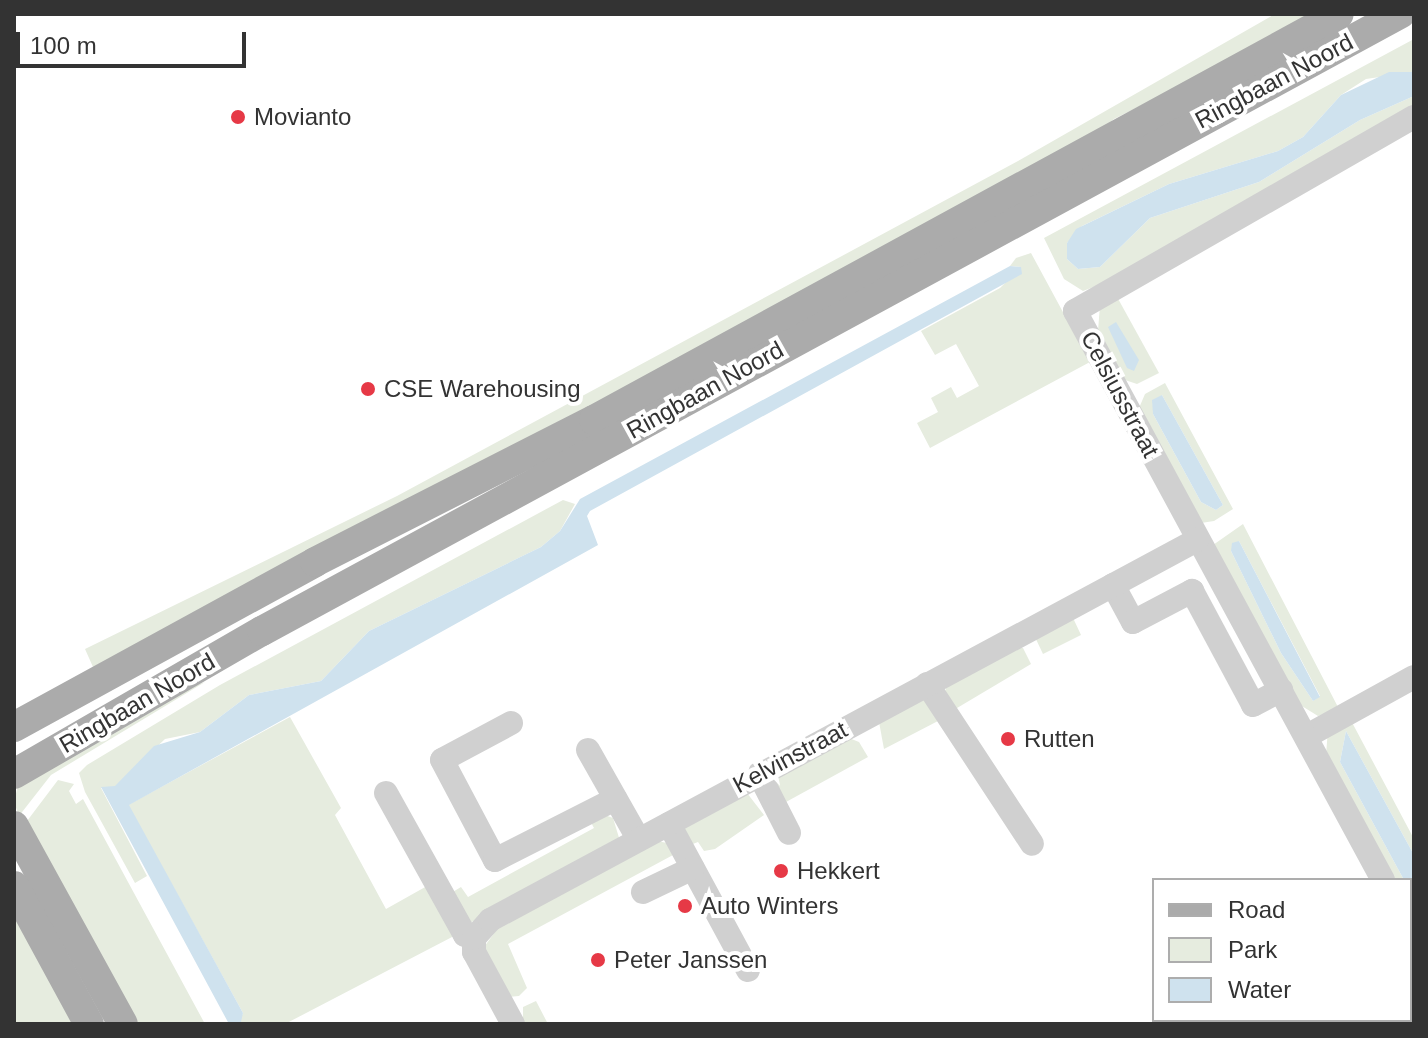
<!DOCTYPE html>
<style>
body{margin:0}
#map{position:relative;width:1428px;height:1038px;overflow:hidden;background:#fff;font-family:Arial,sans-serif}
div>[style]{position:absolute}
.green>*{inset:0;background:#e6ecdf}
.water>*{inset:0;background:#cfe2ee}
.minor>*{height:24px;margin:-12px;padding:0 12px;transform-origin:12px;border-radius:12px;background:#d0d0d0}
.major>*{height:30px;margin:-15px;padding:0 15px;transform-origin:15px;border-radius:15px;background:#ababab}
.dots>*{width:22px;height:22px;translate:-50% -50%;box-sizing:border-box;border:4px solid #fff;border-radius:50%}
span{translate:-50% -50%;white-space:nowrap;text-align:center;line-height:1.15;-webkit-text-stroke:8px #fff;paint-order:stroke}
.street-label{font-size:24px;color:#333}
.poi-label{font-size:24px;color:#333}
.left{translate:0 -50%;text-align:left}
.frame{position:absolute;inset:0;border:16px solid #333;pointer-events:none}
.legend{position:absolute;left:1152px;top:878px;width:260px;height:144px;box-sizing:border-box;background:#fff;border:2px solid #adadad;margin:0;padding:10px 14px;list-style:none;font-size:24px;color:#333}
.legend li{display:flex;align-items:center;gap:16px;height:40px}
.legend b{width:40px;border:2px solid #adadad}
.scale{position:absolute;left:16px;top:32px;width:230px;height:36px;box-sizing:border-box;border:4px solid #333;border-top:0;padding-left:10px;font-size:24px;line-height:28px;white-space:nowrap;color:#333;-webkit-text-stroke:6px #fff;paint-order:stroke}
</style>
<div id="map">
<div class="green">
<i style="clip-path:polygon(1275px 14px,1325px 14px,1114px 119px,1082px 144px,899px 245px,93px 667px,85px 649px,397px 496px,1018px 161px)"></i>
<i style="clip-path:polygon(1414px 39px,1414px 72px,1366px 79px,1341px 95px,1303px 137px,1278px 151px,1169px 184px,1082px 226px,1067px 243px,1067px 259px,1078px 269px,1100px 267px,1150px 218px,1259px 182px,1360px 120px,1414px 96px,1414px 112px,1096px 286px,1083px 291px,1064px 279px,1044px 238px)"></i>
<i style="clip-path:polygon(1031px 253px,1090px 362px,930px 448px,917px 423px,938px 412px,931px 398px,951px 387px,957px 398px,979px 386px,956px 344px,935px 355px,921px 331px,1000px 288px,1021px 267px,1010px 266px,1016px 258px)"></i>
<i style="clip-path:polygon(1116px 295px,1159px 373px,1137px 384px,1122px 379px,1098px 331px,1100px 305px)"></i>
<i style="clip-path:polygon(evenodd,1165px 383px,1233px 509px,1214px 521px,1201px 523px,1139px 408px,1145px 394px,1165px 383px,1162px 395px,1223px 505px,1216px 510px,1201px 502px,1153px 414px,1162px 395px)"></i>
<i style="clip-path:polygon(563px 500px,575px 504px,560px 531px,541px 547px,369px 631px,321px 681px,249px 695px,200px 732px,165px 739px,115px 787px,101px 788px,147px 876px,135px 883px,85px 792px,79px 773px,87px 765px,220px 685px)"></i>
<i style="clip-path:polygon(evenodd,1243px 524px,1339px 709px,1318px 716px,1297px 703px,1213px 545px,1243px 524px,1239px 541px,1320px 696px,1313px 701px,1281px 653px,1231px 551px,1239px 541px)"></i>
<i style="clip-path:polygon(1067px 619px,1074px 620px,1081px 635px,1043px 654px,1034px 635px)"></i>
<i style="clip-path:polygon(1015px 647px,1023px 648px,1031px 664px,952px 711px,944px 696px,947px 684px)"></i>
<i style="clip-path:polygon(205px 682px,51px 775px,19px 816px,14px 802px,18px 785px,172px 694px)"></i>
<i style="clip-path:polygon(920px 697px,931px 704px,938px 721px,884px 749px,879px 722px)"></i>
<i style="clip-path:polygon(1347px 713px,1414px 839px,1414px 855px,1346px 731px,1340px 762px,1404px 880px,1393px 880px,1326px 755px,1328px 729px)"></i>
<i style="clip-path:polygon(290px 717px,341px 808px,335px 815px,386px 909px,427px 886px,454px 936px,285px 1024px,238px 1024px,243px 1013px,128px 805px)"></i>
<i style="clip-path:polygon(849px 738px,859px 742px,868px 757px,786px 802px,775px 785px,776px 775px)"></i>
<i style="clip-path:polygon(58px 780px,74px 784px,69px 791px,76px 804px,83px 799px,205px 1024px,136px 1024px,27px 821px)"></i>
<i style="clip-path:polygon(747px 793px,764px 815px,715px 849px,704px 851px,698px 842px,685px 847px,682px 827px)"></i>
<i style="clip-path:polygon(602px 814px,613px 818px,620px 841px,468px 924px,451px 893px,461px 887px,468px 897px,594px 828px,588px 817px)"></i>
<i style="clip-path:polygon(657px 841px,667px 843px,673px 855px,508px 944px,527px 988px,519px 996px,507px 997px,484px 947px,498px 928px)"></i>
<i style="clip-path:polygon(14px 898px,83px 1024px,14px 1024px)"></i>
<i style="clip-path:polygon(536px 1001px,548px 1024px,523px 1024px,523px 1007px)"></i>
</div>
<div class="water">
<i style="clip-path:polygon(1389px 72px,1414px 72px,1414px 96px,1360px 120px,1259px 182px,1150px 218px,1100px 267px,1078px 269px,1067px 259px,1067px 243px,1076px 229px,1169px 184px,1278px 151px,1303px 137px,1341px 95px)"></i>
<i style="clip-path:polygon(1010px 266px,1021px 267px,1022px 274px,590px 511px,587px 516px,598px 545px,129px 805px,243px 1013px,241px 1022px,229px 1024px,101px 787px,115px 786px,154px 746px,200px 732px,249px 695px,321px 681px,369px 631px,541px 547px,560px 531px,580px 499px)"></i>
<i style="clip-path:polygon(1116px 322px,1139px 360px,1134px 371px,1127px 368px,1108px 327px)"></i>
<i style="clip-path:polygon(1162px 395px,1223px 505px,1216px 510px,1201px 502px,1153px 414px,1152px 400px)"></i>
<i style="clip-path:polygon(1239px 541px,1320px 697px,1313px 701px,1281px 653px,1231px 551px,1232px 543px)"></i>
<i style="clip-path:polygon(1346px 731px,1414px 855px,1414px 899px,1410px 880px,1404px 880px,1340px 762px)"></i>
</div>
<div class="minor">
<i style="left:1113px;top:585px;width:42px;rotate:61.6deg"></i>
<i style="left:1133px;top:622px;width:67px;rotate:-27.7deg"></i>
<i style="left:1192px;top:591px;width:129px;rotate:61.8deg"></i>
<i style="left:1253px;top:705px;width:32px;rotate:-28deg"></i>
<i style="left:927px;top:684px;width:191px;rotate:56.7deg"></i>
<i style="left:511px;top:723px;width:78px;rotate:151.8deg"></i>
<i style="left:442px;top:760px;width:113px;rotate:62.1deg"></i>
<i style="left:495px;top:860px;width:135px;rotate:-26.9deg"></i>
<i style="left:1307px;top:736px;width:122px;rotate:-28.9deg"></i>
<i style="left:588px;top:750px;width:103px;rotate:60.5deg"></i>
<i style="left:759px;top:774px;width:66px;rotate:63deg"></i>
<i style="left:386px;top:793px;width:162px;rotate:60.9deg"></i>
<i style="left:465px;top:935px;width:9px;rotate:18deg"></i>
<i style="left:669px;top:824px;width:166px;rotate:61.6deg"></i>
<i style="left:1383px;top:880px;width:647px;rotate:-118.43deg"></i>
<i style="left:1075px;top:311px;width:391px;rotate:-29.8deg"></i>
<i style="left:643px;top:892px;width:55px;rotate:-25.6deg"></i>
<i style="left:1410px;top:981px;width:4px;rotate:14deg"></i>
<i style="left:513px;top:1024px;width:82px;rotate:-118.4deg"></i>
<i style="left:474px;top:952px;width:14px;rotate:-90deg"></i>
<i style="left:474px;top:938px;width:24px;rotate:-48deg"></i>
<i style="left:490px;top:920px;width:803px;rotate:-28.26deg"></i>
<i style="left:1282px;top:1024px;width:8px;rotate:-30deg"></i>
</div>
<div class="major">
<i style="left:14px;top:727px;width:343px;rotate:-28.7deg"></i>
<i style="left:315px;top:562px;width:313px;rotate:-27deg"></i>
<i style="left:594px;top:420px;width:848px;rotate:-28.59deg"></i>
<i style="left:14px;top:774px;width:286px;rotate:-30deg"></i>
<i style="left:262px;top:631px;width:1295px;rotate:-28.47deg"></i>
<i style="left:14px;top:826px;width:226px;rotate:61.2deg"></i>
<i style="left:14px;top:886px;width:157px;rotate:61.5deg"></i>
</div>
<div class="dots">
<i style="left:238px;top:117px;background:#e63946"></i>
<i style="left:368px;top:389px;background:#e63946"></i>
<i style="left:1008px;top:739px;background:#e63946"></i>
<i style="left:781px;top:871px;background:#e63946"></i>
<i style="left:685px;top:906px;background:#e63946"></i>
<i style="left:598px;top:960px;background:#e63946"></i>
</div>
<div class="street-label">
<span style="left:1274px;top:81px;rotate:-28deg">Ringbaan Noord</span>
<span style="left:705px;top:390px;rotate:-29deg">Ringbaan Noord</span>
<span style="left:1120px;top:394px;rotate:62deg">Celsiusstraat</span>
<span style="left:137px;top:703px;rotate:-30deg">Ringbaan Noord</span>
<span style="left:790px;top:757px;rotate:-28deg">Kelvinstraat</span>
</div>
<div class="poi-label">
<span class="left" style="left:254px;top:117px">Movianto</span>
<span class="left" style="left:384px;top:389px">CSE Warehousing</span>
<span class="left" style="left:1024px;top:739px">Rutten</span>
<span class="left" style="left:797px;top:871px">Hekkert</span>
<span class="left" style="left:701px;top:906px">Auto Winters</span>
<span class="left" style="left:614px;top:960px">Peter Janssen</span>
</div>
<div class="frame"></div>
<ul class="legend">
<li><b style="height:10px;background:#ababab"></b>Road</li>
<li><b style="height:22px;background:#e6ecdf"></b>Park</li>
<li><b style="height:22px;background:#cfe2ee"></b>Water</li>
</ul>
<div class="scale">100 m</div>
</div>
